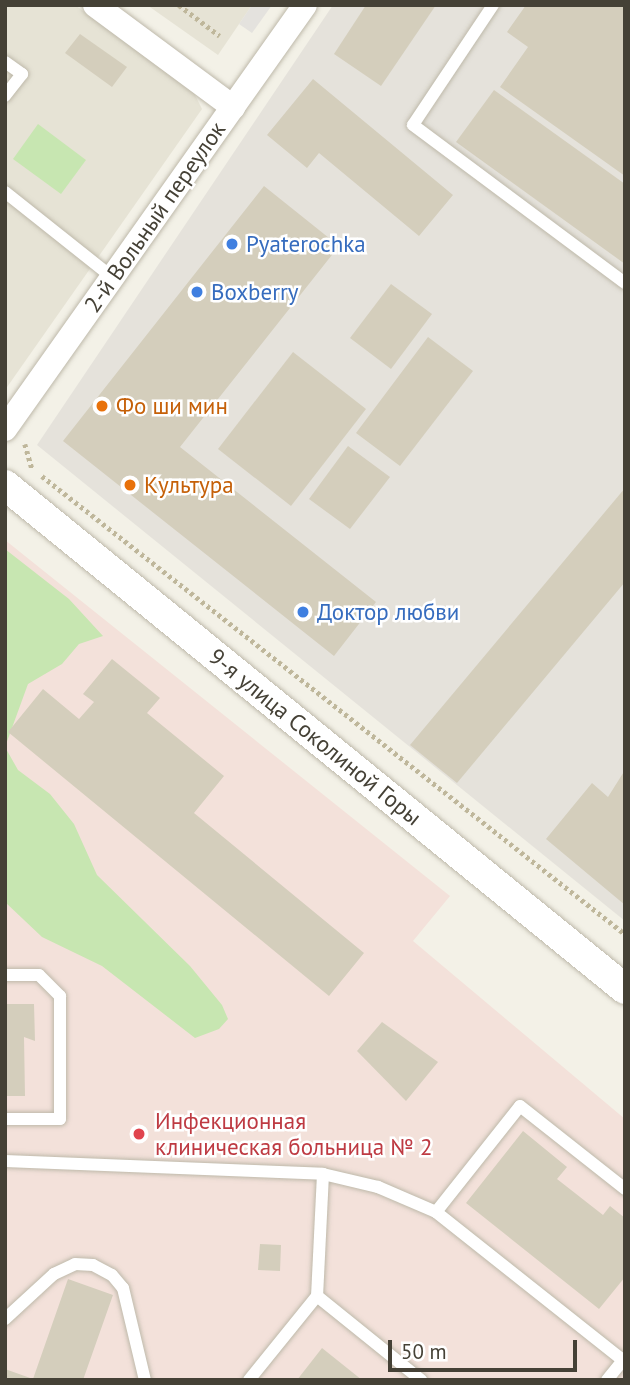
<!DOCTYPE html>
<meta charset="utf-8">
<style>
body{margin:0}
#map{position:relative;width:630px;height:1385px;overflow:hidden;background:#f3f1e7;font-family:"PT Sans",sans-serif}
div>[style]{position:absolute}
.residential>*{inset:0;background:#e6e3d5}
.industrial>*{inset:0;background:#e5e2db}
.medical>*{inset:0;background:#f3e1da}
.green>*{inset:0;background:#c7e6b1}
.parking>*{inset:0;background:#e4e2de}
.building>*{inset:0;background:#d4cebc}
.path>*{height:4.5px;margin-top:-2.25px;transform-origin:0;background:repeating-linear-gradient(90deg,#bfb79b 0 3.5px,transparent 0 7px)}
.roads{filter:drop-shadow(0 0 2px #beb9aa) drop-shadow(0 0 2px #beb9aa)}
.service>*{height:12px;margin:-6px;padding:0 6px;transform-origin:6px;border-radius:6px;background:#fff}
.minor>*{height:24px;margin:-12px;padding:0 12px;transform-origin:12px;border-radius:12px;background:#fff}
.tertiary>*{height:30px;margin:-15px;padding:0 15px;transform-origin:15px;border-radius:15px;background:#fff}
.dots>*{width:19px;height:19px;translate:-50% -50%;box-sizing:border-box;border:4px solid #fff;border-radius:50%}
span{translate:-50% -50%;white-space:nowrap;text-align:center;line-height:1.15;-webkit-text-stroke:5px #fff;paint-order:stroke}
.street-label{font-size:23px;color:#454136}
.shop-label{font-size:23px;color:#366cbe}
.left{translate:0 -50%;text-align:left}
.food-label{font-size:23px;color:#c56008}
.health-label{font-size:23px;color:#be3a42}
.frame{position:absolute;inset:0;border:7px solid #454136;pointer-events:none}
.scale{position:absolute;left:388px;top:1340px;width:189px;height:32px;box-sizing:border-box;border:4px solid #454136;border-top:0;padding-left:9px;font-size:21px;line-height:24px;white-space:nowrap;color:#454136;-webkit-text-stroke:5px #fff;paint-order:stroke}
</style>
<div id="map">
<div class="residential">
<i style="clip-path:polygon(5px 5px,75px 5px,194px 93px,202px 109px,5px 390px)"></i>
<i style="clip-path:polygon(147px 5px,252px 5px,218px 55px)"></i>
</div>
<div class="industrial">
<i style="clip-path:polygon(333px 5px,625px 5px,625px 921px,37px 445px)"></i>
</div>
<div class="medical">
<i style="clip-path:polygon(5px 540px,450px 896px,413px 941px,625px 1119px,625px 1380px,5px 1380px)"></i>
</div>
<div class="green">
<i style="clip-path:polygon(38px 124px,86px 160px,61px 194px,13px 159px)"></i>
<i style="clip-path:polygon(5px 549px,69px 599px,103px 636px,79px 644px,62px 664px,28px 684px,5px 747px,18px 770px,50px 794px,74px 824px,97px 875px,190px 966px,222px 1005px,228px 1019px,219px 1029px,195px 1038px,102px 966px,42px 937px,5px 902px)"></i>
</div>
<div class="parking">
<i style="clip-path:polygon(252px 5px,272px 5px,252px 33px,239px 24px)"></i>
</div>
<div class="building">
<i style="clip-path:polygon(366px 5px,436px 5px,381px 86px,334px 54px)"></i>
<i style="clip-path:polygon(526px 5px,625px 5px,625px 176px,500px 87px,528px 47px,507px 32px)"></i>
<i style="clip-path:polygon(80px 34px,127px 67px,112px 87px,65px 53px)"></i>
<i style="clip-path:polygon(313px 79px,453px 195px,419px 236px,319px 153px,307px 168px,267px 135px)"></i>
<i style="clip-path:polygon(494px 90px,625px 184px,625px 264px,456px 142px)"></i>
<i style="clip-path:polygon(264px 186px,339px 246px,180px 447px,376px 602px,334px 656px,63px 441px)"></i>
<i style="clip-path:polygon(391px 284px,432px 314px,391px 369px,350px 338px)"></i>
<i style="clip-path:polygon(428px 337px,473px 371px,400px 466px,356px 433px)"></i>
<i style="clip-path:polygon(293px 352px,366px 409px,291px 506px,218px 449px)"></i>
<i style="clip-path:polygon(348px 446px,390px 477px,350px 529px,309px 499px)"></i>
<i style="clip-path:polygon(625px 488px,625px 582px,457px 783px,410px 745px)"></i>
<i style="clip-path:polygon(112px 659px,160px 698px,147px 713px,224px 776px,194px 813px,364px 953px,329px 996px,8px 732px,43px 689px,79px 719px,94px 702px,83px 694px)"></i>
<i style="clip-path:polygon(625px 770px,625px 905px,546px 839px,592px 783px,608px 797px)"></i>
<i style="clip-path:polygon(5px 1004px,34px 1004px,35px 1041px,24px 1037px,25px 1096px,5px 1096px)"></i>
<i style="clip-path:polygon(382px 1022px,438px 1062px,406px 1101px,357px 1051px)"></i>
<i style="clip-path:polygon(523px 1131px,567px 1167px,557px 1179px,603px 1215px,610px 1206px,625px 1218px,625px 1277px,599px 1309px,466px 1203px)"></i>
<i style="clip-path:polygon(260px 1244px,281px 1245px,280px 1271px,258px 1270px)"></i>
<i style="clip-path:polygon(68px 1279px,113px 1295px,83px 1380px,5px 1380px,5px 1369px,33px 1379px)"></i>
<i style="clip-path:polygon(322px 1348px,362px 1380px,297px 1380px)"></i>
</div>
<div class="path">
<i style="left:179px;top:5px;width:51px;rotate:37.1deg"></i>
<i style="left:25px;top:444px;width:26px;rotate:74deg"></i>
<i style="left:42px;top:476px;width:741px;rotate:38.15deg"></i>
</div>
<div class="roads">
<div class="service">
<i style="left:493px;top:5px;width:144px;rotate:123.7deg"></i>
<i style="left:413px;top:125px;width:264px;rotate:36.7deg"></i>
<i style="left:5px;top:62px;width:21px;rotate:35deg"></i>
<i style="left:22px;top:74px;width:28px;rotate:128deg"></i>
<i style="left:5px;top:192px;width:137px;rotate:38.5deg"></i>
<i style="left:5px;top:975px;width:34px"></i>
<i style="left:39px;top:975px;width:30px;rotate:45deg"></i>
<i style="left:60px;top:996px;width:123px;rotate:90deg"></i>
<i style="left:60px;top:1119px;width:55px;rotate:180deg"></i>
<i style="left:5px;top:1161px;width:318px;rotate:2.3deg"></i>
<i style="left:323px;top:1174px;width:57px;rotate:13.3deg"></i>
<i style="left:378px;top:1187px;width:63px;rotate:23.3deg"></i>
<i style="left:436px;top:1212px;width:241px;rotate:38.4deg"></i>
<i style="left:323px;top:1174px;width:122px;rotate:92.8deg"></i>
<i style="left:317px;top:1296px;width:134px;rotate:38.9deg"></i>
<i style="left:436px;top:1212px;width:135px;rotate:-51.6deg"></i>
<i style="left:520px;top:1106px;width:134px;rotate:38.3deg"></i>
<i style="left:5px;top:1319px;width:67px;rotate:-42.6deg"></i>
<i style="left:54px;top:1274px;width:23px;rotate:-25deg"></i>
<i style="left:75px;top:1264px;width:18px;rotate:3deg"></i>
<i style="left:93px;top:1265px;width:21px;rotate:28deg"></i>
<i style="left:112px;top:1275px;width:17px;rotate:50deg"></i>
<i style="left:123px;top:1288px;width:95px;rotate:76.6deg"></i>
<i style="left:249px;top:1380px;width:108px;rotate:-51deg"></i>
<i style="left:607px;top:1380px;width:28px;rotate:-51deg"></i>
</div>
<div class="minor">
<i style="left:95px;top:5px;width:172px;rotate:36.5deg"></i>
<i style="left:5px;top:429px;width:519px;rotate:-54.72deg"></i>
</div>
<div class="tertiary">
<i style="left:5px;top:485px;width:799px;rotate:39.11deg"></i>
</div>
</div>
<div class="dots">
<i style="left:232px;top:244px;background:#3f7fe0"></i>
<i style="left:197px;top:292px;background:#3f7fe0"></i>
<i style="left:102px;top:406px;background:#e8710a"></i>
<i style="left:130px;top:485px;background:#e8710a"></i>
<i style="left:303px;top:612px;background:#3f7fe0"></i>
<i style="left:139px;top:1134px;background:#e0444e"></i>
</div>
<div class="street-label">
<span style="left:155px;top:217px;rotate:-55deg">2-й Вольный переулок</span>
<span style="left:315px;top:737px;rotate:39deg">9-я улица Соколиной Горы</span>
</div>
<div class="shop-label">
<span class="left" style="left:246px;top:244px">Pyaterochka</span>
<span class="left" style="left:211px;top:292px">Boxberry</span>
<span class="left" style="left:317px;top:612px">Доктор любви</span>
</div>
<div class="food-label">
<span class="left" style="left:116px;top:406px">Фо ши мин</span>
<span class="left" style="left:144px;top:485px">Культура</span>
</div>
<div class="health-label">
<span class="left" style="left:155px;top:1134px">Инфекционная<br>клиническая больница № 2</span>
</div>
<div class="frame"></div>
<div class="scale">50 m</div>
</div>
